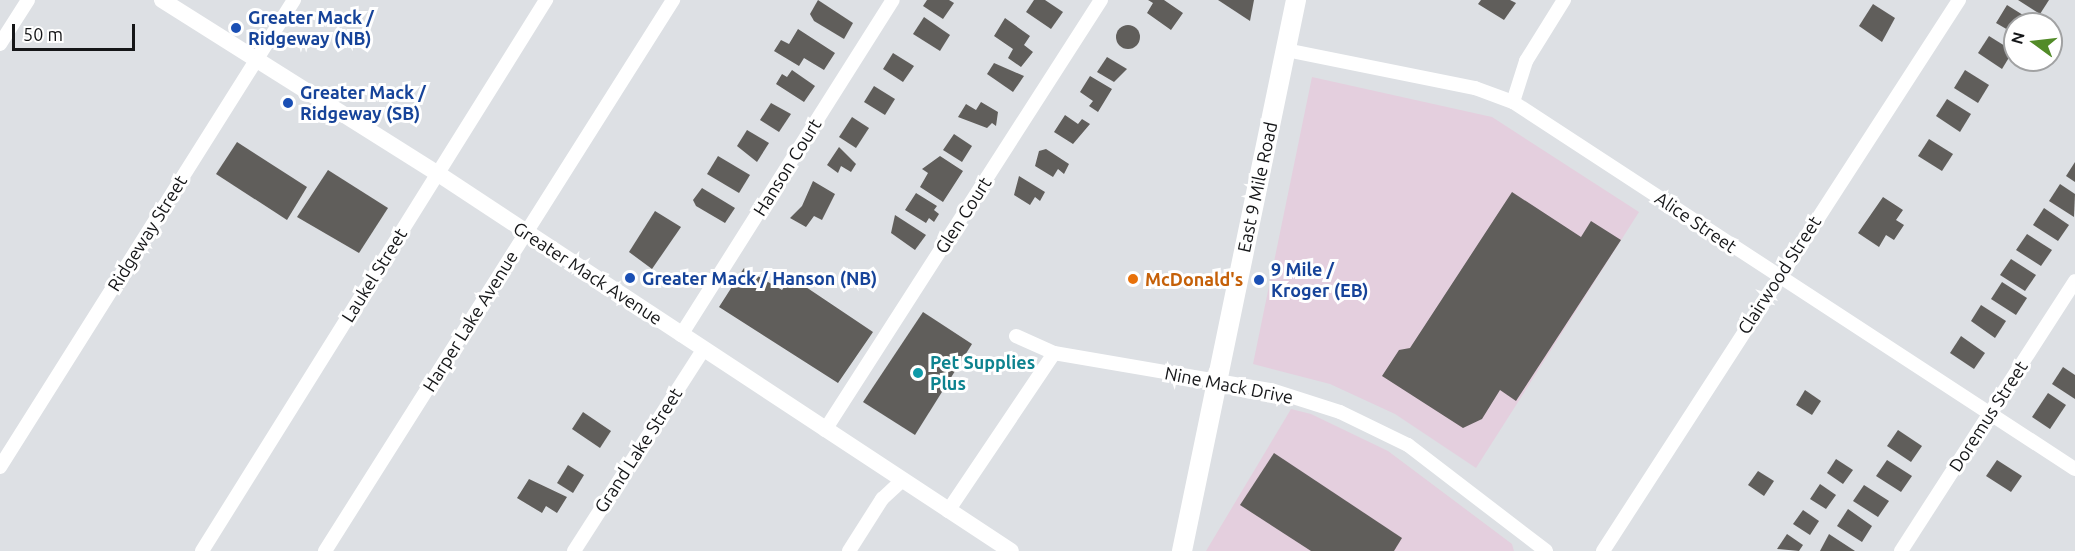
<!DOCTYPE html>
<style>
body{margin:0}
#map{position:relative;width:2075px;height:551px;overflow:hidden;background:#dde0e4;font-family:Ubuntu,sans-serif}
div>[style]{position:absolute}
.commercial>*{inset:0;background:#e4cfde}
.building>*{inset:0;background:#605e5b}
.round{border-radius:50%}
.minor>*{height:14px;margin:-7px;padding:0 7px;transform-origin:7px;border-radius:7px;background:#fff}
.tertiary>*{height:16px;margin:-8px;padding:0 8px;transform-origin:8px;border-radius:8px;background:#fff}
.secondary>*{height:20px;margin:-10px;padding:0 10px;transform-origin:10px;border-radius:10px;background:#fff}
.dots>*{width:16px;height:16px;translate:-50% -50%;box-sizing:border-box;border:3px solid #fff;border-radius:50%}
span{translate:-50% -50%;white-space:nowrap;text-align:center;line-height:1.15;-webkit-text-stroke:6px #fff;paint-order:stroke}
.transit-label{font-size:18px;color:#164399;font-weight:700}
.left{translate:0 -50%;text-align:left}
.street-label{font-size:18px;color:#151618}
.food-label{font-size:18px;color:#c56008;font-weight:700}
.culture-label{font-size:18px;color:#0d838f;font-weight:700}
.north{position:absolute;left:2003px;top:12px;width:60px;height:60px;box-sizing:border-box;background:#fff;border:2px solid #a1a2a3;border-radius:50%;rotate:285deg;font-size:16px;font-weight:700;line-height:24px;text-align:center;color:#151618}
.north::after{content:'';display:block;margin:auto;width:21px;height:27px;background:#528b28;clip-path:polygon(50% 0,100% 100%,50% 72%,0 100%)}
.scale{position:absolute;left:12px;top:24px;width:123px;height:27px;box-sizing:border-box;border:3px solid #151618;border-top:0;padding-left:8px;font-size:18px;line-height:21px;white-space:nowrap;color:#151618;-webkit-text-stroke:4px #fff;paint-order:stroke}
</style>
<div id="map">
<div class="commercial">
<i style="clip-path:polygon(1312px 77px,1492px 117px,1639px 212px,1476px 468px,1395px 414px,1330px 384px,1253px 364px)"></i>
<i style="clip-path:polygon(1291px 409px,1311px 414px,1388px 451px,1512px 544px,1514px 551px,1206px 551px)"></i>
</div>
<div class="building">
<i style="clip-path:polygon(818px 0,853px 23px,844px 39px,814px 21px,810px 14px)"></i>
<i style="clip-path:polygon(927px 0,949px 0,954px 3px,943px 19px,923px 6px)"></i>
<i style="clip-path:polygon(1034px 0,1045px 0,1063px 12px,1051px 29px,1026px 12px)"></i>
<i style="clip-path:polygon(1148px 0,1164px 0,1183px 13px,1171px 30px,1147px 13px,1153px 3px)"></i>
<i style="clip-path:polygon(1218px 0,1254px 0,1250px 21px)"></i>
<i style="clip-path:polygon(1481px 0,1510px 0,1516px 3px,1504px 20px,1478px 4px)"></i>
<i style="clip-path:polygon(2018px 0,2049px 0,2040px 14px)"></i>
<i style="clip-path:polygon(1873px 4px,1895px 18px,1882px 42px,1859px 26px)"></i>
<i style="clip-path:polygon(2007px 5px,2031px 20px,2015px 24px,2015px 34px,1996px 23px)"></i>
<i style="clip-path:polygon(924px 17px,950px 35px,940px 51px,913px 34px)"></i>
<i style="clip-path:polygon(1005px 18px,1030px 36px,1024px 45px,1033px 52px,1021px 67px,1008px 58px,1013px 49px,994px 36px)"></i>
<i class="round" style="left:1116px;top:25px;width:24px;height:24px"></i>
<i style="clip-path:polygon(798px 29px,835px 53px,824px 70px,804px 58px,799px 66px,774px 51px,781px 40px,789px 44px)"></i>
<i style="clip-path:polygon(1989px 36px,2013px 51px,2002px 69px,1978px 53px)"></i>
<i style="clip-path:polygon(893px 53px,914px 66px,903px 82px,883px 69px)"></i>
<i style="clip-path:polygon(1107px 57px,1127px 69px,1114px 82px,1097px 72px)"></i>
<i style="clip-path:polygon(994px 63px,1024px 76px,1013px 92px,987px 74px)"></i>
<i style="clip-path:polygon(792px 70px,815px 86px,804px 102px,776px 84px,782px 74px,787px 77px)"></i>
<i style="clip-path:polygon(1965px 70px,1989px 85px,1978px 103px,1954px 88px)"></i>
<i style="clip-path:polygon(1090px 76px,1112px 89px,1098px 112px,1089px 106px,1093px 101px,1080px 92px)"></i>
<i style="clip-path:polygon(874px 86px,895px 99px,885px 115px,864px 102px)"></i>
<i style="clip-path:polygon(1947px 99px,1971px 114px,1960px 132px,1936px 116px)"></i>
<i style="clip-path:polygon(981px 102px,998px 112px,996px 126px,992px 123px,987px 128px,958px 117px,966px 104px,976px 110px)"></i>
<i style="clip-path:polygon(771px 103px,791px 114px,779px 132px,760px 120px)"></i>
<i style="clip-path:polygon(1065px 115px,1078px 124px,1082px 119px,1090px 124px,1073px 144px,1054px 132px)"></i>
<i style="clip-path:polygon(852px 117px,869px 128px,856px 148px,839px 137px)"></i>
<i style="clip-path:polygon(747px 130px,769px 143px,757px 162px,737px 146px)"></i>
<i style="clip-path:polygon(954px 134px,972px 146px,962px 162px,943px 150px)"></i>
<i style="clip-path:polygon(1929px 139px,1953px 154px,1942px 171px,1918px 156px)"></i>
<i style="clip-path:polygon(237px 142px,307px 187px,287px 220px,216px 174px)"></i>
<i style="clip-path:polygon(839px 147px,856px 164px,851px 172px,841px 166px,838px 173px,827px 165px)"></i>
<i style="clip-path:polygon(1046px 149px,1069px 164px,1064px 174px,1058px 169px,1053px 177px,1035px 166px,1039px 151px)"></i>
<i style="clip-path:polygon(718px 156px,750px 175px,739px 193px,707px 174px)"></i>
<i style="clip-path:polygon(940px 156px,963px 171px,943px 202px,920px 187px,928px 173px,922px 169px)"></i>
<i style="clip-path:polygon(2075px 162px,2075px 182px,2066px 176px)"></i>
<i style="clip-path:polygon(328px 170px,388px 208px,359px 253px,297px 217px)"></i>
<i style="clip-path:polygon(1019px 176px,1045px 192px,1040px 201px,1035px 197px,1030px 205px,1014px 195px)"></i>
<i style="clip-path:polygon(813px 181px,835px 194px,822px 220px,814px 216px,806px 227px,790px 218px,802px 206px)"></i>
<i style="clip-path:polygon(2060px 184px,2075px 194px,2074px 217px,2049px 201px)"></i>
<i style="clip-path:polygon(702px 188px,735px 208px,725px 223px,696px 206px,693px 200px)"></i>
<i style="clip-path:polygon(1512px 192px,1581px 237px,1591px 221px,1621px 240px,1516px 401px,1500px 390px,1482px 419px,1463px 428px,1382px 376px,1399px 350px,1410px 348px)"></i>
<i style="clip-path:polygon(916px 193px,937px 206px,934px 210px,939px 214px,934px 222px,929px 218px,926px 223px,905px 210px)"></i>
<i style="clip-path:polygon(1883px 197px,1903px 210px,1896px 220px,1904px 225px,1894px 240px,1886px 235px,1879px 247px,1858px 233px)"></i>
<i style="clip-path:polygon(2044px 208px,2069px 225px,2058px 241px,2033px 225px)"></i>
<i style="clip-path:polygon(655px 211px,681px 227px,652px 269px,629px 252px)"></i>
<i style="clip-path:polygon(895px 215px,926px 235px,915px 250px,891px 233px)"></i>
<i style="clip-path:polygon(2027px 234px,2052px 250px,2041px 266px,2016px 250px)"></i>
<i style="clip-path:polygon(2011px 259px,2036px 275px,2025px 291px,2000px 275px)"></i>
<i style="clip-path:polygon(744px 268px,782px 290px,791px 277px,873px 332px,838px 383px,719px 307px)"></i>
<i style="clip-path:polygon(2002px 282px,2027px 298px,2016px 315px,1991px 299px)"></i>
<i style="clip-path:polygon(1981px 305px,2006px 321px,1995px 338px,1971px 321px)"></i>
<i style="clip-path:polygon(923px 312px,972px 344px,915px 435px,863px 402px)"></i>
<i style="clip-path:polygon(1961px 336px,1985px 353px,1974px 369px,1950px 353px)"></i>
<i style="clip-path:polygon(2063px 367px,2075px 375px,2075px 399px,2052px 384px)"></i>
<i style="clip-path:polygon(1805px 390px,1821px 401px,1812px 415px,1796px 405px)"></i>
<i style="clip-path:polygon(2048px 393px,2066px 405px,2050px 429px,2032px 417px)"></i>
<i style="clip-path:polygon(583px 412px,611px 431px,600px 448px,572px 429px)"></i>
<i style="clip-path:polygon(1898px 430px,1922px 446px,1911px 462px,1887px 446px)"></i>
<i style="clip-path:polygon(1274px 453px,1402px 538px,1394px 551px,1311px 551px,1240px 505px)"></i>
<i style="clip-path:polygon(1836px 459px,1853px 470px,1843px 484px,1827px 473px)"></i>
<i style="clip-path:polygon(1887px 460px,1912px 476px,1901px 492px,1876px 476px)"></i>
<i style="clip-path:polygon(1997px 460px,2022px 476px,2011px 492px,1986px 476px)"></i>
<i style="clip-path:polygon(568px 465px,584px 475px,573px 493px,557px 483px)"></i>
<i style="clip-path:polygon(1758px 471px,1774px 481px,1764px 496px,1748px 485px)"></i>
<i style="clip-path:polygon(529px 479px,567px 497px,557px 513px,546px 506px,542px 513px,517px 498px)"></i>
<i style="clip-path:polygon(1820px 484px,1836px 495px,1826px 509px,1810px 499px)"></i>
<i style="clip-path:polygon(1864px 485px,1889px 501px,1878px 517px,1853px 501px)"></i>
<i style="clip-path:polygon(1848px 509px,1872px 526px,1862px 542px,1837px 526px)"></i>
<i style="clip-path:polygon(1803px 510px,1819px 521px,1810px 535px,1793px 524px)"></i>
<i style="clip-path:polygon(1787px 534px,1803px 545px,1799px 551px,1777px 549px)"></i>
<i style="clip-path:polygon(1829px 534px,1855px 551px,1820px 551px)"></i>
</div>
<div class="minor">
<i style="left:0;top:44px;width:52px;rotate:-57.5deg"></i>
<i style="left:1286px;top:50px;width:193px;rotate:11.4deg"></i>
<i style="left:1475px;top:88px;width:40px;rotate:20.2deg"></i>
<i style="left:1513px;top:102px;width:671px;rotate:33.15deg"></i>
<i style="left:1513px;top:102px;width:43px;rotate:-72.4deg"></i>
<i style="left:1526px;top:61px;width:72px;rotate:-58.1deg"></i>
<i style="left:681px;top:335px;width:396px;rotate:-57.7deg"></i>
<i style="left:1016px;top:336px;width:42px;rotate:24.1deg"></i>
<i style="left:1054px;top:353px;width:220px;rotate:9.7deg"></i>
<i style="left:1271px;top:390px;width:72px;rotate:17.7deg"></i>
<i style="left:1340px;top:412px;width:76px;rotate:25.9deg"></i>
<i style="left:1408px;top:445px;width:174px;rotate:37.5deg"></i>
<i style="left:825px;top:430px;width:511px;rotate:-57.31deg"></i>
<i style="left:0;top:467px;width:552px;rotate:-57.81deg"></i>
<i style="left:948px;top:511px;width:190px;rotate:-56.1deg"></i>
<i style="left:202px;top:551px;width:650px;rotate:-58.02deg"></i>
<i style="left:325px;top:551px;width:652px;rotate:-57.72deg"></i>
<i style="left:574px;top:551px;width:239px;rotate:-57.3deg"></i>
<i style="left:849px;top:551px;width:62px;rotate:-57.6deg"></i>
<i style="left:882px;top:499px;width:26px;rotate:-43deg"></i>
<i style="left:1603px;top:551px;width:656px;rotate:-57.13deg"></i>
<i style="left:1901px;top:551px;width:321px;rotate:-57.2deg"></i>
</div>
<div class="tertiary">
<i style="left:162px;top:0;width:325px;rotate:32.2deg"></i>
<i style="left:437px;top:173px;width:687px;rotate:33.37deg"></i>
</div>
<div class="secondary">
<i style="left:1182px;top:551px;width:563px;rotate:-78.31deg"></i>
</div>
<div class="dots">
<i style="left:236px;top:28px;background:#1a4fb4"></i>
<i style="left:288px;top:103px;background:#1a4fb4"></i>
<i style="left:630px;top:278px;background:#1a4fb4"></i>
<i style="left:1133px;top:279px;background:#e8710a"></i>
<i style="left:1259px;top:280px;background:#1a4fb4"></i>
<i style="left:918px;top:373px;background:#0f9aa8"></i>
</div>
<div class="transit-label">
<span class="left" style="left:248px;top:28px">Greater Mack /<br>Ridgeway (NB)</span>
<span class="left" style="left:300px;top:103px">Greater Mack /<br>Ridgeway (SB)</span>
<span class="left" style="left:1271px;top:280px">9 Mile /<br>Kroger (EB)</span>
<span class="left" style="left:642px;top:278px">Greater Mack / Hanson (NB)</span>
</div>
<div class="street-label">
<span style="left:787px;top:167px;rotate:-58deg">Hanson Court</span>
<span style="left:1257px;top:187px;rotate:-78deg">East 9 Mile Road</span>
<span style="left:963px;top:215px;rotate:-57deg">Glen Court</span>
<span style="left:1696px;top:222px;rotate:34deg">Alice Street</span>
<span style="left:147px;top:233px;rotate:-58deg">Ridgeway Street</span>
<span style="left:588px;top:273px;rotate:33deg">Greater Mack Avenue</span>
<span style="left:374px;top:275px;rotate:-58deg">Laukel Street</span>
<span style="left:1779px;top:275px;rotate:-57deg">Clairwood Street</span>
<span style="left:470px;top:321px;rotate:-58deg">Harper Lake Avenue</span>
<span style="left:1229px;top:385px;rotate:11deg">Nine Mack Drive</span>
<span style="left:1988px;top:416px;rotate:-57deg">Doremus Street</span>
<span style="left:638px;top:450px;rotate:-57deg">Grand Lake Street</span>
</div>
<div class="food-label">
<span class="left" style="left:1145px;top:279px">McDonald's</span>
</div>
<div class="culture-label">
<span class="left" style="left:930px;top:373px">Pet Supplies<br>Plus</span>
</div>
<div class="north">N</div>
<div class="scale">50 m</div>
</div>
